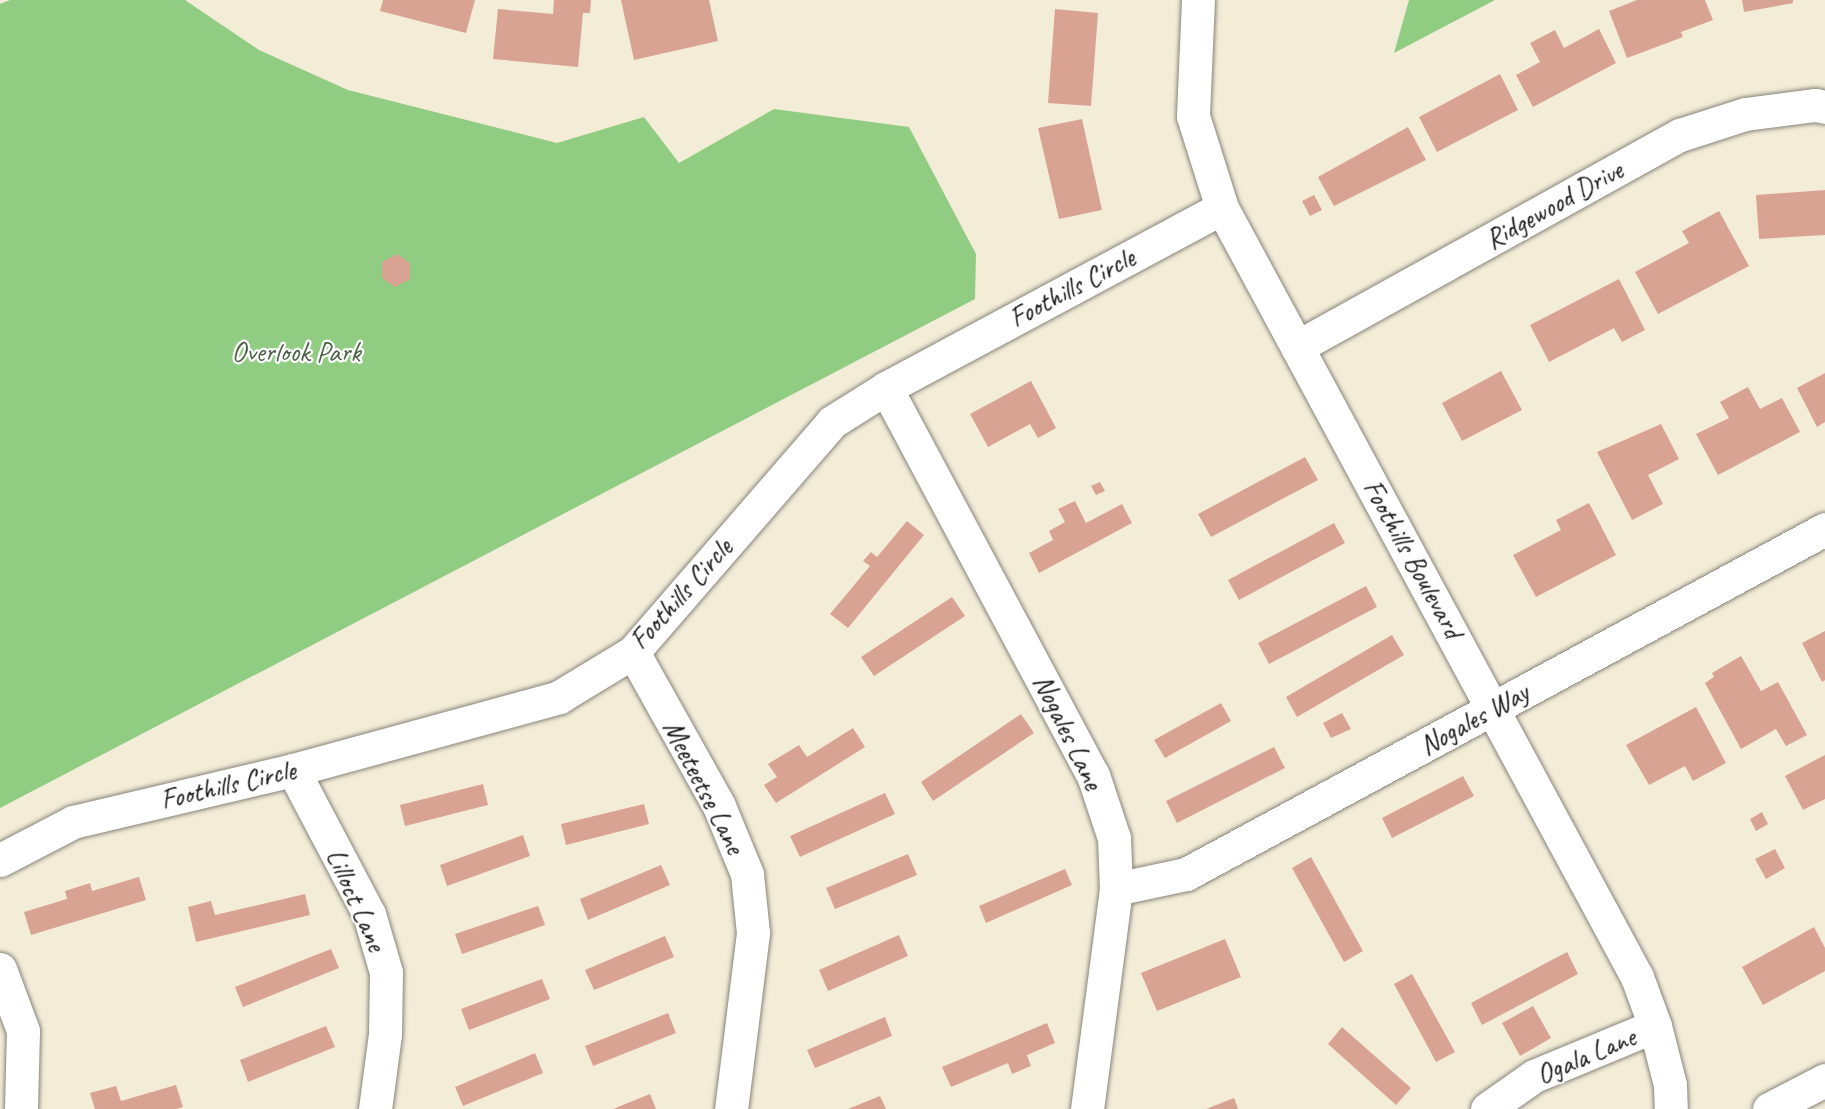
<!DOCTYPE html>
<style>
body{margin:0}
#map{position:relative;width:1825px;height:1109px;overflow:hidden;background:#f3edd8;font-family:Caveat,sans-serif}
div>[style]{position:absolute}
.green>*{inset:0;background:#90cd83}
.building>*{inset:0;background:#d9a393}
.roads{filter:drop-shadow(0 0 2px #88847a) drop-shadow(0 0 2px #88847a)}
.minor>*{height:33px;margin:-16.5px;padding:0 16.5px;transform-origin:16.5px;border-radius:16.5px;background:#fff}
span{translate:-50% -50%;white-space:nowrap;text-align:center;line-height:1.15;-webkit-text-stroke:4.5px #fff;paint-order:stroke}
.street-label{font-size:28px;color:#1c1c1c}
.park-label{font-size:28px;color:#4a6345}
</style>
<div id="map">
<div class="green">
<i style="clip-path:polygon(10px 0,185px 0,259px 50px,348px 90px,557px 143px,644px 117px,679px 163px,774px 109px,909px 127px,976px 254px,975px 299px,0 808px,0 4px)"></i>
<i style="clip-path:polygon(1409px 0,1495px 0,1394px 53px)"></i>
</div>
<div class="building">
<i style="clip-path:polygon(383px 0,475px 0,466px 33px,380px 11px)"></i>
<i style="clip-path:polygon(554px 0,591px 0,590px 13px,583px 13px,578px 67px,493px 59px,498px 9px,553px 14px)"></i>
<i style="clip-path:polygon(621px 0,709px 0,718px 41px,634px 60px)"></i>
<i style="clip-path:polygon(1637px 0,1705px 0,1713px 20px,1681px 32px,1683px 37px,1627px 58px,1609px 11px)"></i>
<i style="clip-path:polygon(1742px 0,1793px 0,1793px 3px,1744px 12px)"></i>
<i style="clip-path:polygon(1055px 9px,1098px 13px,1091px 106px,1048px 103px)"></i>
<i style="clip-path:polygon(1599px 29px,1616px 63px,1533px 107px,1516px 75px,1540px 62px,1530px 43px,1555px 30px,1564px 48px)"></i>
<i style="clip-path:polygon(1500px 74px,1518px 110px,1437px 152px,1419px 117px)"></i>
<i style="clip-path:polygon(1082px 119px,1102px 210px,1059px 219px,1038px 128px)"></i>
<i style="clip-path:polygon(1408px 127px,1426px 160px,1334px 206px,1318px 177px)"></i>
<i style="clip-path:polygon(1825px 190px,1825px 235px,1759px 239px,1756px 195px)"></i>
<i style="clip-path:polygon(1314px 195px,1322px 210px,1310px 216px,1302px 201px)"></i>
<i style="clip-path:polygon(1719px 211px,1749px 266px,1658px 314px,1635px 272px,1689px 243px,1682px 231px)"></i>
<i style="clip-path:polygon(397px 254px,410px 263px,410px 279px,395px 287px,382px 278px,382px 262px)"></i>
<i style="clip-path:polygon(1619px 279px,1645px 330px,1622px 342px,1614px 328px,1549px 362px,1530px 325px)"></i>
<i style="clip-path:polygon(1501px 371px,1522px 410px,1462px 441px,1442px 403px)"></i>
<i style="clip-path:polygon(1825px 373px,1825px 422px,1817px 427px,1797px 388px)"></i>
<i style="clip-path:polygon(1031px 381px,1056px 428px,1038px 438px,1030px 424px,988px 447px,970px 414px)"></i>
<i style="clip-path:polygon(1748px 387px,1760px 409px,1782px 398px,1800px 432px,1718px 475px,1696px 434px,1729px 418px,1720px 402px)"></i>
<i style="clip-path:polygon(1661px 424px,1679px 459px,1648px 475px,1663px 504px,1632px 520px,1597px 452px)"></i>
<i style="clip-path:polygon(1305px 457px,1318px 480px,1211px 537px,1198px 514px)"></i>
<i style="clip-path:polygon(1100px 482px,1105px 491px,1096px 495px,1091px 486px)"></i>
<i style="clip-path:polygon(1075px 501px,1086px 523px,1122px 504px,1132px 523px,1039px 573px,1029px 553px,1053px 540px,1049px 531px,1065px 522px,1058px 509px)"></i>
<i style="clip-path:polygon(1589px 503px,1616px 555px,1536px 597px,1513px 555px,1561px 530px,1556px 520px)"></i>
<i style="clip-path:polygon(907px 521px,924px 535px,848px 628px,830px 614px,870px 566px,863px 561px,871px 552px,877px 557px)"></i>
<i style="clip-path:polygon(1334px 523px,1345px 543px,1239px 600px,1228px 580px)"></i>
<i style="clip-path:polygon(1366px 586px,1377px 607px,1269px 664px,1258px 643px)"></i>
<i style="clip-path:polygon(952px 597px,965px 616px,874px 676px,861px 657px)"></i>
<i style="clip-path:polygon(1825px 631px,1825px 680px,1822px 682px,1802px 643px)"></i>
<i style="clip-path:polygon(1392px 635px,1404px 655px,1297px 717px,1286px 697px)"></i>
<i style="clip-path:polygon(1741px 656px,1761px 691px,1778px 682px,1807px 735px,1786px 746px,1776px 729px,1741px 749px,1705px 683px,1714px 677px,1712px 673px)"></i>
<i style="clip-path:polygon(1221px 703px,1231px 721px,1165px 758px,1154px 740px)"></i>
<i style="clip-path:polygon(1696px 707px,1726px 763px,1693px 781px,1685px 766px,1649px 785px,1626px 745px)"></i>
<i style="clip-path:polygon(1342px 713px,1351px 729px,1331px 738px,1323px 723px)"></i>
<i style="clip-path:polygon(1021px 714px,1034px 733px,933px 801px,921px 782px)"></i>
<i style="clip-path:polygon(853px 728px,865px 747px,776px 803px,764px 785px,777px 777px,768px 764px,799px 745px,807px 757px)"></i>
<i style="clip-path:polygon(1274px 747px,1285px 768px,1177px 823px,1166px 801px)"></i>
<i style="clip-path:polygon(1825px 755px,1825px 799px,1803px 810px,1785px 776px)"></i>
<i style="clip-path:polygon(1463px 776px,1474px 796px,1392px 838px,1382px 818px)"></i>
<i style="clip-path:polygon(483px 784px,488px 805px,405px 826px,400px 805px)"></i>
<i style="clip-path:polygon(885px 793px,895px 814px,800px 857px,790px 836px)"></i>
<i style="clip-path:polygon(644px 804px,649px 824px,566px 845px,561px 824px)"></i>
<i style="clip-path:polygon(1762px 812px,1768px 824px,1756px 831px,1750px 819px)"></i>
<i style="clip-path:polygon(523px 835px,530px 856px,447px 886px,440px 865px)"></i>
<i style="clip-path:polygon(1775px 849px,1785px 868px,1766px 879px,1755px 859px)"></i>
<i style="clip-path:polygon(908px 854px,917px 875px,835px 909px,826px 888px)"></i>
<i style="clip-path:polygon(1311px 857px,1363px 951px,1344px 962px,1292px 868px)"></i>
<i style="clip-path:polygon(661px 865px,670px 885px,588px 920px,580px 899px)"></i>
<i style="clip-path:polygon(1065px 869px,1072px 885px,986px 923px,979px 906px)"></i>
<i style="clip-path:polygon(139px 877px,146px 900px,31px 935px,24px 912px,67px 899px,65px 891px,90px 883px,92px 891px)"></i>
<i style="clip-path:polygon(305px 894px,310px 915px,196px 942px,188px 907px,211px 901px,215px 915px)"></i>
<i style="clip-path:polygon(538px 906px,545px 925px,462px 954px,455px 934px)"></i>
<i style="clip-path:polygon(1814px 927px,1825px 948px,1825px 971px,1763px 1005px,1742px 967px)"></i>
<i style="clip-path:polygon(899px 935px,908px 956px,828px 991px,819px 970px)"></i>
<i style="clip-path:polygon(665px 936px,674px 957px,594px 990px,585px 970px)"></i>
<i style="clip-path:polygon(1225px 939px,1241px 977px,1157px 1011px,1141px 973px)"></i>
<i style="clip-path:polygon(331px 949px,339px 968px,243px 1007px,235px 987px)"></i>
<i style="clip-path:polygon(1567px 952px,1578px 974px,1482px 1025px,1471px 1003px)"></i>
<i style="clip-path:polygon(1412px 974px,1455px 1052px,1436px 1062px,1394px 984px)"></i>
<i style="clip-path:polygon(542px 979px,550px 999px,469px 1030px,461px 1009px)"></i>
<i style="clip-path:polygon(1533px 1006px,1551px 1038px,1520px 1056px,1502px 1023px)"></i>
<i style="clip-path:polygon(668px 1013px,676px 1033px,593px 1066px,585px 1046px)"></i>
<i style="clip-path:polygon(885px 1017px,892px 1036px,815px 1068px,807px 1050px)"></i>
<i style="clip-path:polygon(1047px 1023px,1055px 1043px,1027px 1055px,1031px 1066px,1012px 1074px,1008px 1063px,951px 1087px,942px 1067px)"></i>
<i style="clip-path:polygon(326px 1026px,335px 1047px,248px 1082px,240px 1060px)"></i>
<i style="clip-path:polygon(1342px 1027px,1411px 1088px,1396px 1105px,1328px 1044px)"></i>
<i style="clip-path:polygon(535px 1053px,543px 1073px,463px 1106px,455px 1087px)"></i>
<i style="clip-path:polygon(176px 1085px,183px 1107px,176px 1109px,95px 1109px,90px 1093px,116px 1086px,121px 1101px)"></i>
<i style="clip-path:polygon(650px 1094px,656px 1109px,613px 1109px)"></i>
<i style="clip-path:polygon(880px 1096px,886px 1109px,848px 1109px)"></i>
<i style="clip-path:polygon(1234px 1098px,1238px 1109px,1206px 1109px)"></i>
</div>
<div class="roads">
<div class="minor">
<i style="left:1198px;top:0;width:116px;rotate:92.5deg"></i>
<i style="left:1193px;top:116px;width:96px;rotate:72.5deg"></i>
<i style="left:1222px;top:208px;width:874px;rotate:61.65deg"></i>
<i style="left:1637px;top:977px;width:52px;rotate:69.8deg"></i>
<i style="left:1655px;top:1026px;width:61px;rotate:75.7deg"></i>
<i style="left:1670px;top:1085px;width:24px;rotate:88deg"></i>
<i style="left:1297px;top:347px;width:438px;rotate:-29deg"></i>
<i style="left:1680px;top:135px;width:68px;rotate:-17.9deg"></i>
<i style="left:1745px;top:114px;width:71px;rotate:-7.3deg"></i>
<i style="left:1815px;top:105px;width:10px;rotate:11deg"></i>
<i style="left:886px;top:388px;width:439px;rotate:61.9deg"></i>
<i style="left:1093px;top:775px;width:66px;rotate:71.6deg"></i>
<i style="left:1114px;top:838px;width:51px;rotate:87.8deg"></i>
<i style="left:1116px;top:889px;width:222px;rotate:97.5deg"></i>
<i style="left:633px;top:652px;width:176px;rotate:60.8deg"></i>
<i style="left:719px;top:806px;width:74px;rotate:67.6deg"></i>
<i style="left:747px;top:874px;width:59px;rotate:84.2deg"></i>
<i style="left:753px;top:933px;width:177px;rotate:97.1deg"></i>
<i style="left:293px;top:770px;width:163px;rotate:62.2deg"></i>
<i style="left:369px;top:914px;width:60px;rotate:73.7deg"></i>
<i style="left:386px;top:972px;width:62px;rotate:90.9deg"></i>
<i style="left:385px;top:1034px;width:76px;rotate:97.6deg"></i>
<i style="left:0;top:860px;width:82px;rotate:-27.5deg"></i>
<i style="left:73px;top:822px;width:226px;rotate:-13.3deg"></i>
<i style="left:293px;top:770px;width:276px;rotate:-15.3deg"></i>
<i style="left:559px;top:697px;width:87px;rotate:-31.3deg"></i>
<i style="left:633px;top:652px;width:304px;rotate:-49.1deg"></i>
<i style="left:832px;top:422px;width:64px;rotate:-32.2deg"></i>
<i style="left:886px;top:388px;width:381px;rotate:-28.2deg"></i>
<i style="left:1116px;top:889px;width:72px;rotate:-12.1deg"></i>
<i style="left:1186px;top:874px;width:726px;rotate:-28.36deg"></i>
<i style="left:0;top:969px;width:66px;rotate:69.6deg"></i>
<i style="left:23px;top:1031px;width:78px;rotate:91.5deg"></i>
<i style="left:1487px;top:1109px;width:57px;rotate:-35.1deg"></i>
<i style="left:1534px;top:1076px;width:131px;rotate:-22.5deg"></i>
<i style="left:1769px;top:1109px;width:63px;rotate:-27.4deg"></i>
</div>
</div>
<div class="street-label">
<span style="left:1554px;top:205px;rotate:-29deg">Ridgewood Drive</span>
<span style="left:1072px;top:288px;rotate:-28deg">Foothills Circle</span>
<span style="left:1413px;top:559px;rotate:61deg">Foothills Boulevard</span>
<span style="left:681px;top:594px;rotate:-48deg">Foothills Circle</span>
<span style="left:1474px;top:719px;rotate:-29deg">Nogales Way</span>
<span style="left:1068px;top:732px;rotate:64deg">Nogales Lane</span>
<span style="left:228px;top:785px;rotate:-13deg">Foothills Circle</span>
<span style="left:704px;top:787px;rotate:63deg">Meeteetse Lane</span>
<span style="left:356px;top:900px;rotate:66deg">Lilloct Lane</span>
<span style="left:1586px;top:1056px;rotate:-23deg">Ogala Lane</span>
</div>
<div class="park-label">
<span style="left:296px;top:352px">Overlook Park</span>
</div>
</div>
